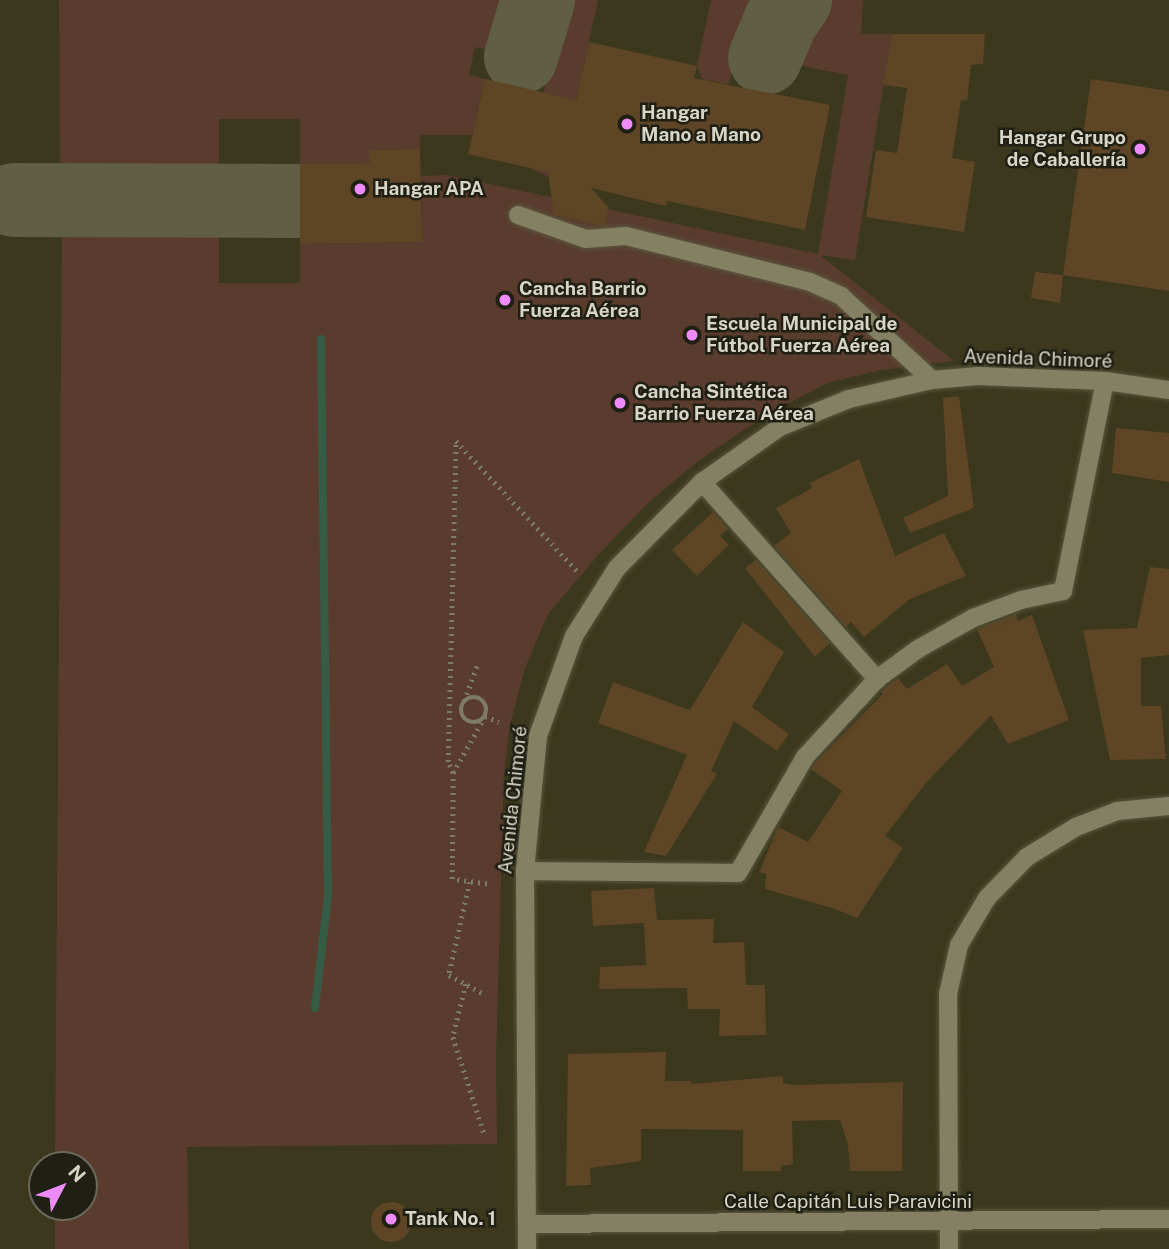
<!DOCTYPE html>
<meta charset="utf-8">
<style>
body{margin:0}
#map{position:relative;width:1169px;height:1249px;overflow:hidden;background:#3b381d;font-family:"Public Sans",sans-serif}
div>[style]{position:absolute}
.green>*{inset:0;background:#5a3c2e}
.stream>*{height:8px;margin:-4px;padding:0 4px;transform-origin:4px;border-radius:4px;background:#365c46}
.taxiway>*{height:74px;margin:-37px;padding:0 37px;transform-origin:37px;border-radius:37px;background:#615e46}
.building>*{inset:0;background:#5d4525}
.round{border-radius:50%}
.path>*{height:4.5px;margin-top:-2.25px;transform-origin:0;background:repeating-linear-gradient(90deg,#7e7b65 0 2px,transparent 0 7px)}
.path>.ring{margin:-2.25px;padding:0;box-sizing:content-box;background:none;border:4.5px solid #7e7b65;border-radius:50%}
.roads{filter:drop-shadow(0 0 2px #58563f) drop-shadow(0 0 2px #58563f)}
.minor>*{height:18px;margin:-9px;padding:0 9px;transform-origin:9px;border-radius:9px;background:#848063}
.dots>*{width:19px;height:19px;translate:-50% -50%;box-sizing:border-box;border:4px solid #201f13;border-radius:50%}
span{translate:-50% -50%;white-space:nowrap;text-align:center;line-height:1.15;-webkit-text-stroke:5px #201f13;paint-order:stroke}
.poi-label{font-size:19px;color:#d7d5c5;font-weight:700}
.left{translate:0 -50%;text-align:left}
.right{translate:-100% -50%;text-align:right}
.street-label{font-size:19px;color:#d7d5c5}
.north{position:absolute;left:28px;top:1151px;width:70px;height:70px;box-sizing:border-box;background:#201f13;border:2px solid #69685a;border-radius:50%;rotate:48deg;font-size:19px;font-weight:700;line-height:28px;text-align:center;color:#d7d5c5}
.north::after{content:'';display:block;margin:auto;width:24px;height:32px;background:#ed8cf9;clip-path:polygon(50% 0,100% 100%,50% 72%,0 100%)}
</style>
<div id="map">
<div class="green">
<i style="clip-path:polygon(59px 0,502px 0,493px 51px,475px 47px,469px 75px,485px 79px,472px 135px,420px 135px,420px 149px,370px 150px,370px 163px,300px 164px,300px 119px,219px 119px,219px 163px,210px 176px,197px 180px,60px 180px)"></i>
<i style="clip-path:polygon(556px 0,598px 0,558px 181px,527px 167px,550px 64px,540px 61px)"></i>
<i style="clip-path:polygon(711px 0,783px 0,759px 36px,756px 56px,736px 52px,729px 84px,702px 79px,697px 66px)"></i>
<i style="clip-path:polygon(806px 0,863px 0,861px 34px,892px 34px,855px 260px,820px 255px,954px 361px,881px 370px,827px 383px,766px 415px,698px 461px,649px 502px,599px 554px,548px 614px,525px 668px,510px 725px,504px 774px,496px 1059px,497px 1144px,187px 1147px,189px 1249px,55px 1249px,55px 1207px,84px 1207px,84px 1165px,55px 1165px,62px 224px,196px 223px,211px 227px,219px 238px,219px 283px,300px 283px,300px 244px,422px 242px,421px 176px,447px 175px,818px 254px,848px 75px,784px 62px,785px 34px)"></i>
</div>
<div class="stream">
<i style="left:315px;top:1008px;width:113px;rotate:-83.4deg"></i>
<i style="left:328px;top:896px;width:557px;rotate:-90.72deg"></i>
</div>
<div class="taxiway">
<i style="left:521px;top:57px;width:59px;rotate:-73.4deg"></i>
<i style="left:765px;top:58px;width:39px;rotate:-67deg"></i>
<i style="left:780px;top:22px;width:27px;rotate:-56deg"></i>
<i style="left:14px;top:200px;width:286px;rotate:0.2deg"></i>
</div>
<div class="building">
<i style="clip-path:polygon(892px 34px,985px 34px,983px 64px,971px 65px,967px 101px,961px 100px,952px 158px,975px 162px,964px 232px,866px 217px,876px 150px,897px 153px,907px 88px,883px 85px)"></i>
<i style="clip-path:polygon(589px 42px,697px 66px,694px 78px,830px 105px,805px 230px,667px 201px,666px 206px,591px 188px,608px 207px,605px 226px,602px 226px,554px 215px,548px 172px,468px 154px,485px 79px,576px 100px)"></i>
<i style="clip-path:polygon(1091px 79px,1169px 91px,1169px 291px,1063px 275px)"></i>
<i style="clip-path:polygon(420px 149px,422px 242px,300px 244px,300px 164px,370px 163px,369px 150px)"></i>
<i style="clip-path:polygon(1035px 272px,1063px 275px,1060px 303px,1031px 298px)"></i>
<i style="clip-path:polygon(959px 396px,974px 508px,910px 533px,903px 518px,948px 496px,943px 398px)"></i>
<i style="clip-path:polygon(1116px 428px,1169px 433px,1169px 482px,1112px 473px)"></i>
<i style="clip-path:polygon(859px 459px,895px 556px,944px 533px,966px 576px,910px 599px,864px 637px,851px 622px,846px 627px,774px 546px,791px 533px,776px 508px,812px 488px,810px 483px)"></i>
<i style="clip-path:polygon(713px 512px,728px 529px,720px 536px,729px 545px,697px 576px,672px 550px)"></i>
<i style="clip-path:polygon(756px 560px,830px 643px,815px 657px,745px 568px)"></i>
<i style="clip-path:polygon(1150px 567px,1169px 569px,1169px 655px,1141px 658px,1141px 706px,1161px 706px,1166px 759px,1110px 760px,1083px 630px,1137px 628px)"></i>
<i style="clip-path:polygon(1016px 614px,1018px 621px,1032px 615px,1069px 720px,1008px 744px,991px 715px,926px 783px,885px 836px,903px 848px,857px 918px,835px 909px,765px 889px,766px 874px,759px 872px,778px 827px,808px 842px,842px 791px,811px 769px,814px 764px,883px 694px,881px 692px,885px 688px,898px 678px,907px 689px,947px 664px,962px 686px,994px 667px,977px 629px)"></i>
<i style="clip-path:polygon(743px 622px,784px 652px,752px 707px,789px 734px,777px 751px,734px 721px,711px 771px,717px 774px,666px 856px,644px 852px,687px 755px,598px 723px,613px 682px,690px 710px)"></i>
<i style="clip-path:polygon(654px 888px,657px 920px,714px 919px,713px 943px,744px 942px,746px 985px,765px 985px,766px 1035px,719px 1036px,720px 1009px,688px 1009px,687px 988px,599px 989px,600px 967px,646px 965px,644px 923px,593px 926px,591px 891px)"></i>
<i style="clip-path:polygon(666px 1052px,665px 1081px,691px 1081px,691px 1084px,783px 1076px,783px 1083px,794px 1085px,903px 1082px,902px 1171px,850px 1171px,848px 1145px,840px 1120px,792px 1121px,793px 1164px,781px 1166px,781px 1171px,743px 1171px,743px 1130px,641px 1129px,641px 1161px,590px 1168px,591px 1185px,566px 1186px,568px 1054px)"></i>
<i class="round" style="left:371px;top:1202px;width:40px;height:40px"></i>
</div>
<div class="path">
<i class="ring" style="left:461px;top:697px;width:21.5px;height:21.5px"></i>
<i style="left:464px;top:701px;width:40px;rotate:-69.8deg"></i>
<i style="left:453px;top:773px;width:12px;rotate:-114deg"></i>
<i style="left:448px;top:762px;width:321px;rotate:-88.6deg"></i>
<i style="left:456px;top:441px;width:179px;rotate:47deg"></i>
<i style="left:470px;top:882px;width:95px;rotate:102.7deg"></i>
<i style="left:449px;top:975px;width:42px;rotate:28.4deg"></i>
<i style="left:487px;top:884px;width:35px;rotate:-172deg"></i>
<i style="left:452px;top:879px;width:106px;rotate:-89.5deg"></i>
<i style="left:453px;top:773px;width:65px;rotate:-60.7deg"></i>
<i style="left:485px;top:716px;width:15px;rotate:23deg"></i>
<i style="left:466px;top:984px;width:55px;rotate:103.8deg"></i>
<i style="left:453px;top:1037px;width:104px;rotate:72.1deg"></i>
</div>
<div class="roads">
<div class="minor">
<i style="left:518px;top:215px;width:72px;rotate:19.4deg"></i>
<i style="left:586px;top:239px;width:40px;rotate:-4.3deg"></i>
<i style="left:626px;top:236px;width:190px;rotate:14deg"></i>
<i style="left:810px;top:282px;width:34px;rotate:24deg"></i>
<i style="left:841px;top:296px;width:124px;rotate:42.7deg"></i>
<i style="left:702px;top:482px;width:264px;rotate:48.4deg"></i>
<i style="left:525px;top:871px;width:213px;rotate:0.5deg"></i>
<i style="left:738px;top:873px;width:134px;rotate:-60deg"></i>
<i style="left:805px;top:757px;width:106px;rotate:-47.3deg"></i>
<i style="left:877px;top:679px;width:51px;rotate:-36.2deg"></i>
<i style="left:918px;top:649px;width:63px;rotate:-29.4deg"></i>
<i style="left:973px;top:618px;width:51px;rotate:-20.6deg"></i>
<i style="left:1021px;top:600px;width:43px;rotate:-12.1deg"></i>
<i style="left:1063px;top:591px;width:214px;rotate:-78.7deg"></i>
<i style="left:528px;top:1224px;width:641px;rotate:-0.45deg"></i>
<i style="left:527px;top:1249px;width:378px;rotate:-90.3deg"></i>
<i style="left:525px;top:871px;width:136px;rotate:-84.5deg"></i>
<i style="left:538px;top:736px;width:106px;rotate:-70.2deg"></i>
<i style="left:574px;top:636px;width:80px;rotate:-57.7deg"></i>
<i style="left:617px;top:568px;width:121px;rotate:-45.3deg"></i>
<i style="left:702px;top:482px;width:95px;rotate:-35.2deg"></i>
<i style="left:780px;top:427px;width:74px;rotate:-22.1deg"></i>
<i style="left:849px;top:399px;width:85px;rotate:-12.9deg"></i>
<i style="left:932px;top:380px;width:46px;rotate:-5deg"></i>
<i style="left:978px;top:376px;width:127px;rotate:2.3deg"></i>
<i style="left:1105px;top:381px;width:65px;rotate:8deg"></i>
<i style="left:949px;top:1249px;width:255px;rotate:-90.2deg"></i>
<i style="left:948px;top:994px;width:50px;rotate:-77.3deg"></i>
<i style="left:959px;top:945px;width:55px;rotate:-59.2deg"></i>
<i style="left:987px;top:898px;width:57px;rotate:-45.7deg"></i>
<i style="left:1027px;top:857px;width:57px;rotate:-31.5deg"></i>
<i style="left:1076px;top:827px;width:44px;rotate:-21.3deg"></i>
<i style="left:1117px;top:811px;width:52px;rotate:-5.5deg"></i>
</div>
</div>
<div class="dots">
<i style="left:627px;top:124px;background:#ed8cf9"></i>
<i style="left:1140px;top:149px;background:#ed8cf9"></i>
<i style="left:360px;top:189px;background:#ed8cf9"></i>
<i style="left:505px;top:300px;background:#ed8cf9"></i>
<i style="left:692px;top:335px;background:#ed8cf9"></i>
<i style="left:620px;top:403px;background:#ed8cf9"></i>
<i style="left:391px;top:1219px;background:#ed8cf9"></i>
</div>
<div class="poi-label">
<span class="left" style="left:641px;top:124px">Hangar<br>Mano a Mano</span>
<span class="right" style="left:1126px;top:149px">Hangar Grupo<br>de Caballería</span>
<span class="left" style="left:374px;top:189px">Hangar APA</span>
<span class="left" style="left:519px;top:300px">Cancha Barrio<br>Fuerza Aérea</span>
<span class="left" style="left:706px;top:335px">Escuela Municipal de<br>Fútbol Fuerza Aérea</span>
<span class="left" style="left:634px;top:403px">Cancha Sintética<br>Barrio Fuerza Aérea</span>
<span class="left" style="left:405px;top:1219px">Tank No. 1</span>
</div>
<div class="street-label">
<span style="left:1038px;top:359px;rotate:2deg">Avenida Chimoré</span>
<span style="left:513px;top:800px;rotate:-84deg">Avenida Chimoré</span>
<span style="left:848px;top:1202px">Calle Capitán Luis Paravicini</span>
</div>
<div class="north">N</div>
</div>
